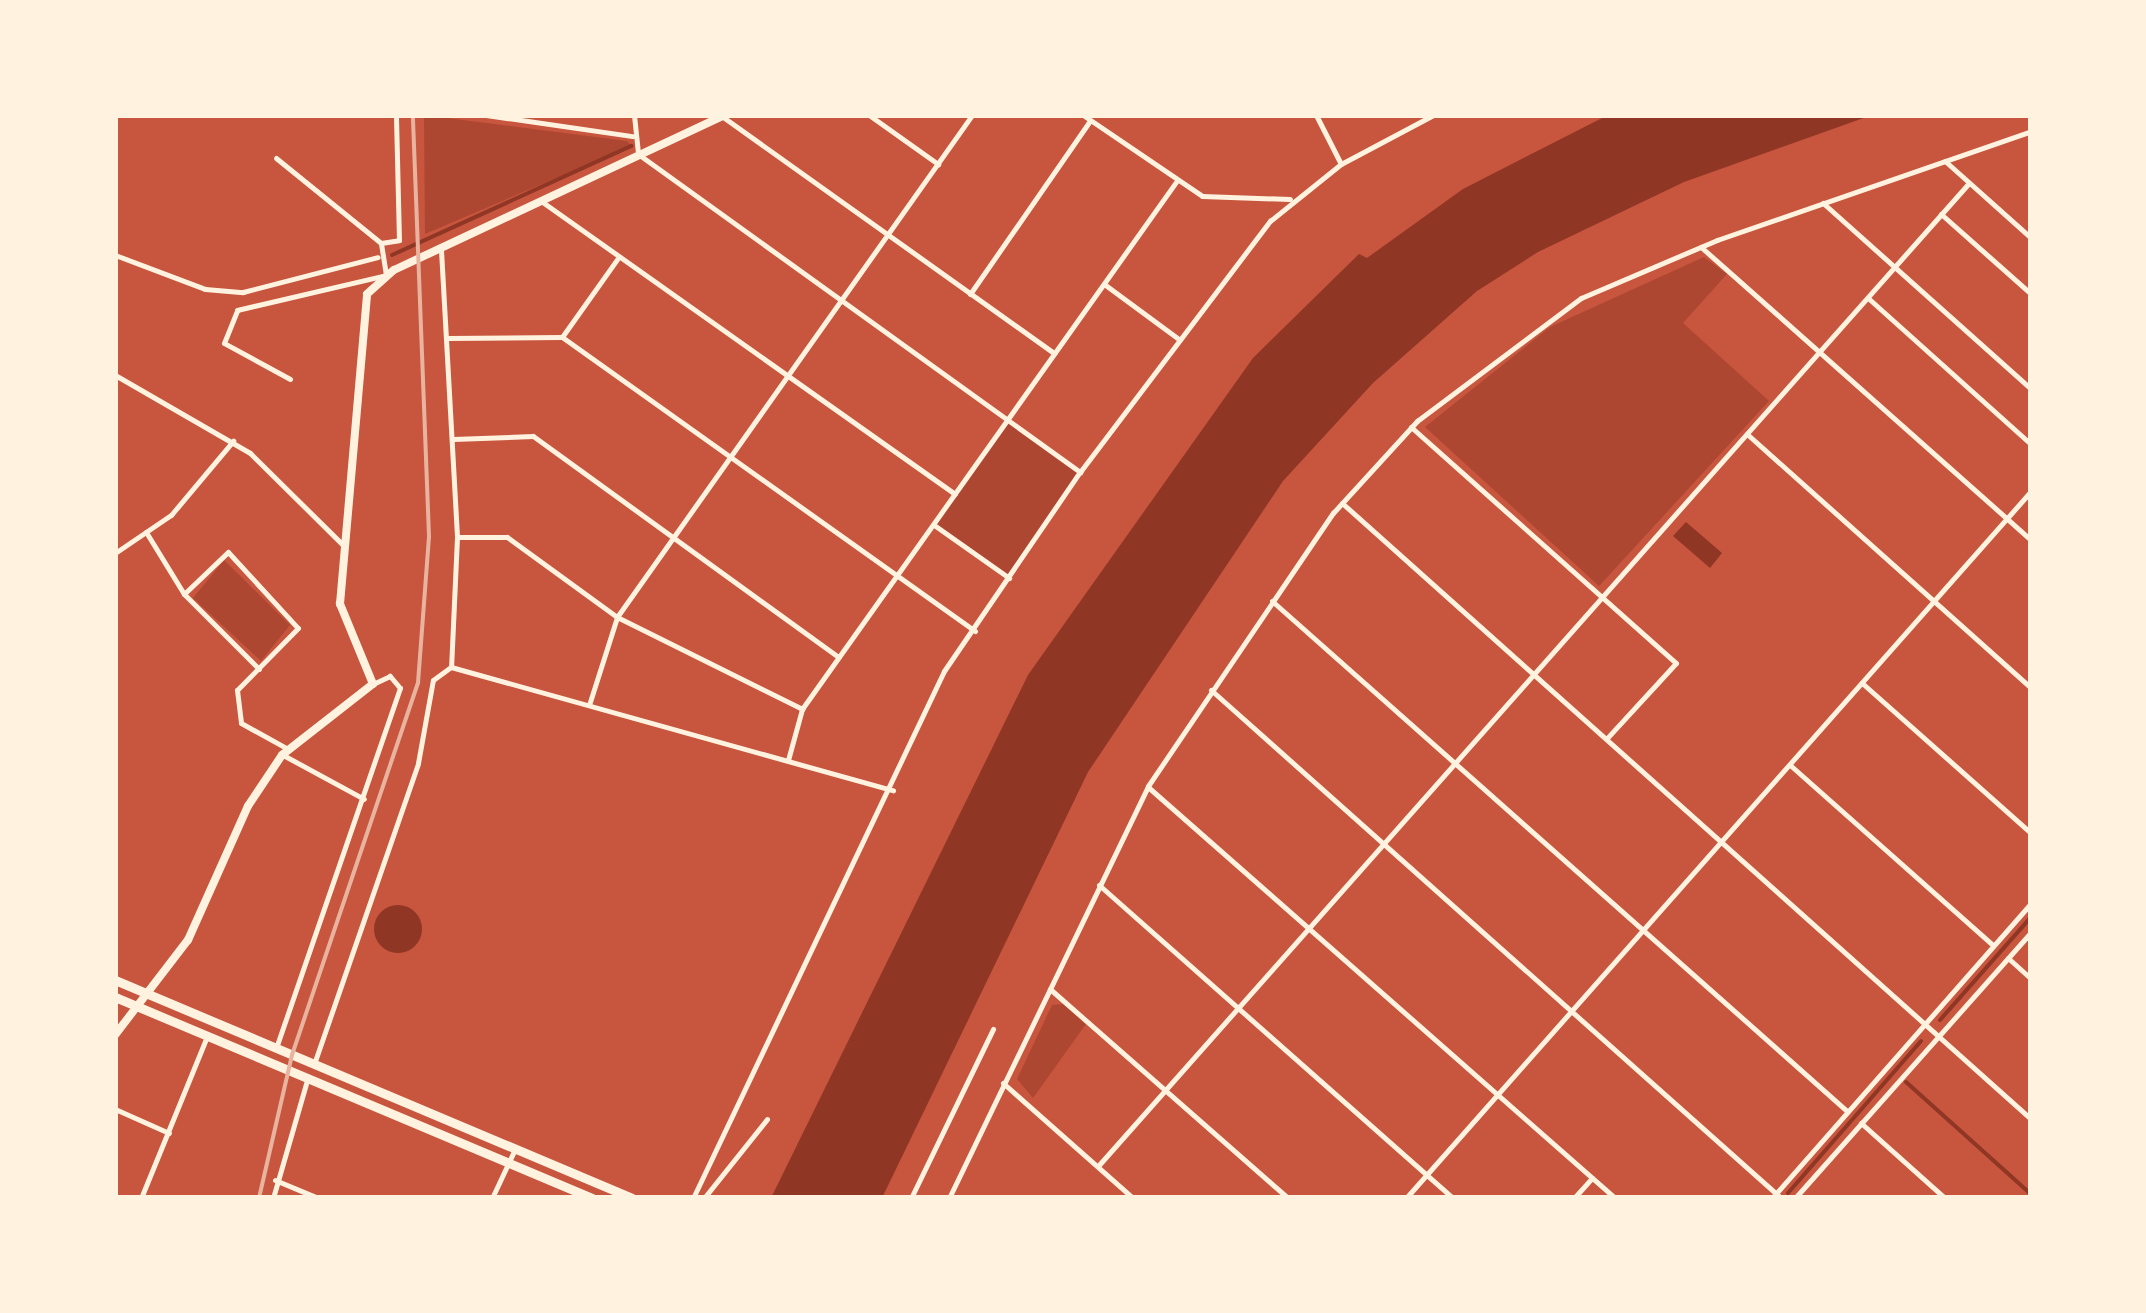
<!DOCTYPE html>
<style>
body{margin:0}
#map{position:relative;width:2146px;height:1313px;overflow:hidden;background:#c8553d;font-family:Merriweather,serif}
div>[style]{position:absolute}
.green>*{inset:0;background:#ae4732}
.water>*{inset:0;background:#8f3625}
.round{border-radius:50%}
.stream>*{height:4px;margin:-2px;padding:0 2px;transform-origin:2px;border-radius:2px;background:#8f3625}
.minor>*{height:5px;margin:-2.5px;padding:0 2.5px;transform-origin:2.5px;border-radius:2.5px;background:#fff3e0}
.secondary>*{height:8px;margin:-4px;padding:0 4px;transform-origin:4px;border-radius:4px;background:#fff3e0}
.primary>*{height:9px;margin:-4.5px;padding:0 4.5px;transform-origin:4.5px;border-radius:4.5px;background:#fff3e0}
.rail>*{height:4px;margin:-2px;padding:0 2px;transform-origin:2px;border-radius:2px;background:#e9b49f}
span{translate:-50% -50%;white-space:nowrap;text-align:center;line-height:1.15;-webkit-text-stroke:8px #fff3e0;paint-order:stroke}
.frame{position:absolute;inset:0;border:118px solid #fff3e0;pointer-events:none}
</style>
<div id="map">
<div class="green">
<i style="clip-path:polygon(424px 115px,627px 141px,631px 146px,425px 234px)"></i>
<i style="clip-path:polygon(1704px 257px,1727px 274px,1683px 323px,1769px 401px,1599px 586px,1425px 427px,1550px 327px)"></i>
<i style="clip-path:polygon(1008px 419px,1080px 472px,1009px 578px,933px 525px)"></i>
<i style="clip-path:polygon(224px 560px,290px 625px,261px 661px,193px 598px)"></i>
<i style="clip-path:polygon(1063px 1004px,1086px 1024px,1033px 1098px,1017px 1079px,1052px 1005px)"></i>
</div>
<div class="water">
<i style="clip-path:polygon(1608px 115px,1872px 115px,1684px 182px,1538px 252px,1477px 291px,1373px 383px,1283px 481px,1088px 772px,882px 1198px,771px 1198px,1028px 675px,1253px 358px,1359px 254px,1367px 258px,1463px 189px)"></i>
<i style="clip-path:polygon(1686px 522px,1722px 553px,1710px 568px,1673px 536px)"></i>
<i class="round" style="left:374px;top:905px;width:48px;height:48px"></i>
</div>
<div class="stream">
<i style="left:392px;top:255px;width:263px;rotate:-24.5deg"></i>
<i style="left:1940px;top:1020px;width:137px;rotate:-48.5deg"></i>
<i style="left:1906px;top:1082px;width:168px;rotate:41.9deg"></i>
<i style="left:1788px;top:1193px;width:202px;rotate:-48.8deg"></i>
</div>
<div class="minor">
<i style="left:486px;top:115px;width:148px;rotate:8.2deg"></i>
<i style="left:634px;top:115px;width:39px;rotate:84deg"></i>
<i style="left:638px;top:154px;width:545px;rotate:35.73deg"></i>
<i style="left:869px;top:115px;width:85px;rotate:35.4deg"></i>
<i style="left:1083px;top:115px;width:144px;rotate:34.2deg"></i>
<i style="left:1202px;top:196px;width:88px;rotate:2deg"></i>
<i style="left:1316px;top:115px;width:55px;rotate:63deg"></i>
<i style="left:723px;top:117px;width:407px;rotate:35.5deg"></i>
<i style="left:276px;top:158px;width:135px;rotate:39deg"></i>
<i style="left:1945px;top:161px;width:115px;rotate:41.8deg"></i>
<i style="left:541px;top:201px;width:507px;rotate:35.29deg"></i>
<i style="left:1823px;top:203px;width:279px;rotate:41.8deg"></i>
<i style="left:1941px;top:214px;width:120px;rotate:41.6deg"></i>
<i style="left:381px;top:243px;width:18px;rotate:-9deg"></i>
<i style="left:399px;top:240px;width:125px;rotate:-91.4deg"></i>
<i style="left:1701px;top:247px;width:441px;rotate:41.6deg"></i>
<i style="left:441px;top:250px;width:287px;rotate:86.8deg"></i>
<i style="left:457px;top:537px;width:130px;rotate:92.6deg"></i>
<i style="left:115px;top:255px;width:96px;rotate:20.7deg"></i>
<i style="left:205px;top:289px;width:38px;rotate:5deg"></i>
<i style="left:243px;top:292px;width:139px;rotate:-14.5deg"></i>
<i style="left:1104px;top:284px;width:94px;rotate:36.4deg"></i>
<i style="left:970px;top:294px;width:211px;rotate:-55.3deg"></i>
<i style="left:1868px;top:298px;width:219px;rotate:41.9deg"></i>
<i style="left:562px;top:337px;width:97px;rotate:-54.7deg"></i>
<i style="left:448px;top:338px;width:114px;rotate:-0.5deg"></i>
<i style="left:562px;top:337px;width:507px;rotate:35.45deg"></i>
<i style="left:115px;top:375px;width:156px;rotate:30deg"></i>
<i style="left:250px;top:453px;width:131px;rotate:44.7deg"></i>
<i style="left:290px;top:379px;width:75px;rotate:-151.4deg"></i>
<i style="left:224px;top:343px;width:35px;rotate:-68deg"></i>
<i style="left:237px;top:310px;width:153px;rotate:-13.2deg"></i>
<i style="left:386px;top:275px;width:32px;rotate:-99deg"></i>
<i style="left:1411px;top:427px;width:355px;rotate:41.7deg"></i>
<i style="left:1676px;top:663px;width:103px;rotate:132.6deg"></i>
<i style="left:1747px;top:434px;width:381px;rotate:41.8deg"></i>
<i style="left:453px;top:439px;width:80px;rotate:-2.1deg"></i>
<i style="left:533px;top:436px;width:377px;rotate:35.9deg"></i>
<i style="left:1342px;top:503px;width:924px;rotate:41.8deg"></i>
<i style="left:934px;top:525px;width:92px;rotate:35.2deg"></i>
<i style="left:146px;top:532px;width:73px;rotate:58.5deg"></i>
<i style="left:184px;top:594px;width:106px;rotate:45deg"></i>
<i style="left:458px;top:537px;width:49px"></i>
<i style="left:507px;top:537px;width:136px;rotate:36deg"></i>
<i style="left:617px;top:617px;width:207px;rotate:26.4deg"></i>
<i style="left:115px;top:553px;width:68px;rotate:-34.2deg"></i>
<i style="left:171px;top:515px;width:97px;rotate:-50deg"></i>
<i style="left:184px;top:594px;width:61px;rotate:-43.7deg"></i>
<i style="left:228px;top:552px;width:103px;rotate:47.4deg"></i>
<i style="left:298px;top:628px;width:87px;rotate:134.5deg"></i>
<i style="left:237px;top:690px;width:33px;rotate:83deg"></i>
<i style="left:241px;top:723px;width:54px;rotate:29deg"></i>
<i style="left:1272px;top:601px;width:769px;rotate:41.57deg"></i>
<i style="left:1862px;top:683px;width:226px;rotate:41.6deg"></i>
<i style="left:1211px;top:690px;width:764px;rotate:41.71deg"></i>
<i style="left:589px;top:705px;width:92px;rotate:-72.3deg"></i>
<i style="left:617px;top:617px;width:615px;rotate:-54.73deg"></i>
<i style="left:283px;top:755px;width:92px;rotate:28.5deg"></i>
<i style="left:788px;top:760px;width:53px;rotate:-74.6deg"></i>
<i style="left:802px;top:709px;width:646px;rotate:-54.64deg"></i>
<i style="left:1790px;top:765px;width:271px;rotate:41.6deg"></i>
<i style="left:1148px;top:787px;width:622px;rotate:41.35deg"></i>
<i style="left:1099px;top:885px;width:473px;rotate:41.5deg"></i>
<i style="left:2008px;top:958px;width:31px;rotate:42deg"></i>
<i style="left:1050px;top:989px;width:317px;rotate:41.3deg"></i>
<i style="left:276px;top:1048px;width:381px;rotate:-71deg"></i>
<i style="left:400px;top:688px;width:16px;rotate:-130deg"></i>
<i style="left:390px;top:676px;width:19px;rotate:155deg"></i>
<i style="left:314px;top:1064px;width:318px;rotate:-70.9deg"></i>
<i style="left:418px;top:763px;width:84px;rotate:-79.8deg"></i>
<i style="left:433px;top:680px;width:22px;rotate:-36deg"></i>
<i style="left:451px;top:667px;width:459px;rotate:15.6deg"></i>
<i style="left:1003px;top:1083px;width:174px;rotate:41.5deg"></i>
<i style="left:115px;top:1109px;width:59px;rotate:24deg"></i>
<i style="left:1861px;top:1123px;width:113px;rotate:41.8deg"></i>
<i style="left:1098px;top:1166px;width:1313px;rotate:-48.46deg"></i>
<i style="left:275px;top:1180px;width:47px;rotate:22.7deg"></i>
<i style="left:141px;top:1198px;width:175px;rotate:-67.8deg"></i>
<i style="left:273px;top:1198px;width:126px;rotate:-73.9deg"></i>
<i style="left:492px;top:1198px;width:54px;rotate:-64.9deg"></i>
<i style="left:693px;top:1198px;width:584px;rotate:-64.53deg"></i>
<i style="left:944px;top:671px;width:241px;rotate:-55.7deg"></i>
<i style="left:1080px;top:472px;width:315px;rotate:-52.9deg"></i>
<i style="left:1270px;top:221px;width:91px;rotate:-38.8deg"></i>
<i style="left:1341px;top:164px;width:104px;rotate:-28deg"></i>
<i style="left:704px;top:1198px;width:101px;rotate:-51.4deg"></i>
<i style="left:911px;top:1198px;width:188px;rotate:-64.1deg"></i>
<i style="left:949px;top:1198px;width:458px;rotate:-64.2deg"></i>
<i style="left:1148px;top:786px;width:330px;rotate:-55.9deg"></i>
<i style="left:1333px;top:513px;width:125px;rotate:-47.6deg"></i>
<i style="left:1417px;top:421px;width:205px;rotate:-36.9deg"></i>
<i style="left:1581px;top:298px;width:148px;rotate:-23.1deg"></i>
<i style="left:1717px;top:240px;width:332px;rotate:-19.1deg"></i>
<i style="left:1406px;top:1198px;width:944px;rotate:-48.52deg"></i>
<i style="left:1574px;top:1198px;width:27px;rotate:-48deg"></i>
<i style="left:1772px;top:1198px;width:393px;rotate:-48.7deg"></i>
<i style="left:1795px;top:1198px;width:356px;rotate:-48.4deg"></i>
</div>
<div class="secondary">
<i style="left:115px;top:1035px;width:120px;rotate:-52.5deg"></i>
<i style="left:188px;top:940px;width:147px;rotate:-65.9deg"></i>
<i style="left:248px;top:806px;width:61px;rotate:-56.3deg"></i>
<i style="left:282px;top:755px;width:115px;rotate:-38deg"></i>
<i style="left:373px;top:684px;width:87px;rotate:-112.4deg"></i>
<i style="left:340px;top:604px;width:311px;rotate:-85deg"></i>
<i style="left:367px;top:294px;width:36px;rotate:-42deg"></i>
<i style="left:394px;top:270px;width:365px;rotate:-25.1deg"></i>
</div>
<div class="primary">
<i style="left:115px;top:980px;width:561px;rotate:22.86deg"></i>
<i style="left:115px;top:997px;width:518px;rotate:22.85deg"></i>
</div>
<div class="rail">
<i style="left:259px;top:1198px;width:147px;rotate:-77deg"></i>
<i style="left:292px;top:1055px;width:393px;rotate:-71.3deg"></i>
<i style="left:418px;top:683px;width:147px;rotate:-85.7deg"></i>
<i style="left:429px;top:536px;width:421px;rotate:-92.2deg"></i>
</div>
<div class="frame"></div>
</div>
